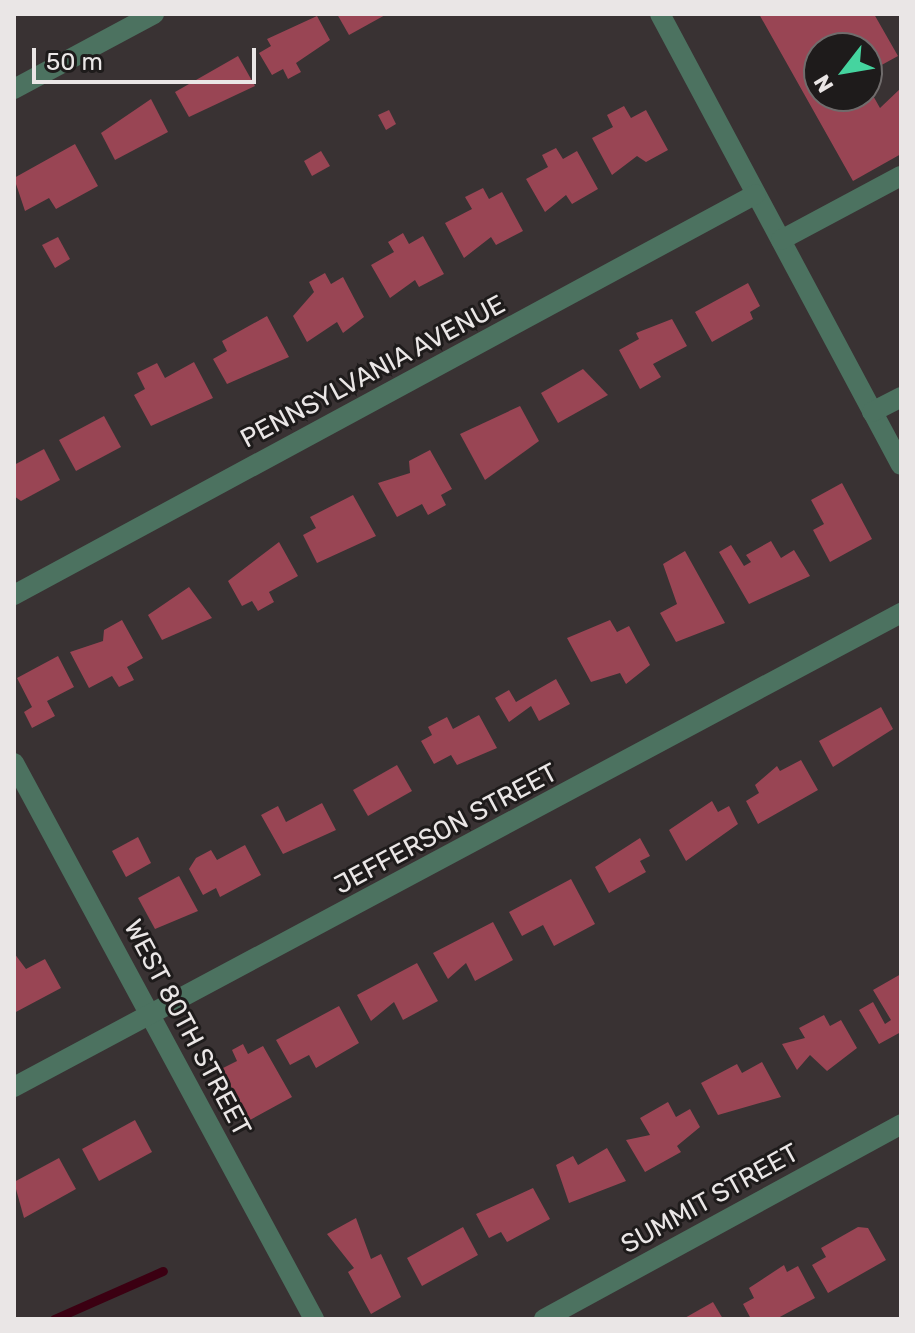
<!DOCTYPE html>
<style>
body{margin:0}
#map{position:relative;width:915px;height:1333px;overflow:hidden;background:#393233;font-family:Rubik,sans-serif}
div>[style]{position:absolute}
.stream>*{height:9px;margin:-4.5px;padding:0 4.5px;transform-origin:4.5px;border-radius:4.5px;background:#3b0012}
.building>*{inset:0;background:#994554}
.street>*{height:20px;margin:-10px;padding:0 10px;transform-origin:10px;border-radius:10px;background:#4c7260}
span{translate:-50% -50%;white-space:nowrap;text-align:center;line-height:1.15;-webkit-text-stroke:6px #1e1b1b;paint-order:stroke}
.street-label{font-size:26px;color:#eae6e6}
.frame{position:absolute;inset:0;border:16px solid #eae6e6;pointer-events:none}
.north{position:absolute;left:803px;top:32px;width:80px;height:80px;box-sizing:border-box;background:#1e1b1b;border:2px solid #706c6c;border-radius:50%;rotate:239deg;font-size:22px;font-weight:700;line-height:32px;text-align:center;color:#eae6e6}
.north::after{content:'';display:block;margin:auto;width:28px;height:36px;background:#45d49f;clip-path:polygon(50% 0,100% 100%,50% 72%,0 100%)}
.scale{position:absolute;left:32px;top:48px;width:224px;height:36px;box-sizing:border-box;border:4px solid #eae6e6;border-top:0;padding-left:10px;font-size:24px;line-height:28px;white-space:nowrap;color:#eae6e6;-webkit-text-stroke:6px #1e1b1b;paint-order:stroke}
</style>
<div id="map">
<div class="stream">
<i style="left:54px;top:1319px;width:119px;rotate:-23.8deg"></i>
</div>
<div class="building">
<i style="clip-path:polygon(337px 14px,387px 14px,349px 35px)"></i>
<i style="clip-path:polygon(759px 14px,874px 14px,898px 56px,867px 73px,867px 48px,819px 48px,819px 96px,867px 96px,867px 85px,880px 108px,901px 88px,901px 154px,853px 181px)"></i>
<i style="clip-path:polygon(317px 16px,330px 40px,296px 63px,301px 72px,288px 79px,283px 69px,272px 75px,259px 53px,271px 46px,267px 39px)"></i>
<i style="clip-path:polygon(238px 56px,255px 86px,189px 117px,175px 92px)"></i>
<i style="clip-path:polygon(151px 99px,168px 132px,115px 160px,101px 133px)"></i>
<i style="clip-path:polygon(624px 106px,631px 118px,646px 110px,668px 150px,646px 162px,637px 156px,612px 175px,592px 138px,613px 127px,607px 115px)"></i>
<i style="clip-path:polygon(389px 110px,396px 124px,386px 130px,378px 115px)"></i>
<i style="clip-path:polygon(75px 144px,98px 186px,56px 209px,49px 198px,25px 211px,14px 178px)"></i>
<i style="clip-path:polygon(556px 148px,563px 159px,577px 151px,598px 189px,572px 204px,566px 195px,545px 212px,526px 179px,548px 167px,542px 155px)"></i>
<i style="clip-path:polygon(321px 151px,330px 166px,312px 176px,304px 161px)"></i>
<i style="clip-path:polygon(483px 188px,489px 199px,502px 192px,523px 231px,496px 245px,491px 237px,464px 258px,445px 223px,472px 209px,465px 197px)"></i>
<i style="clip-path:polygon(403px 233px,409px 244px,423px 236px,444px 274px,419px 287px,415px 280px,390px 298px,371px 265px,394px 252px,388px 242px)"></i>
<i style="clip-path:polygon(58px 237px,70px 259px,55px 268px,42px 245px)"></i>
<i style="clip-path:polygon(325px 273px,331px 284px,343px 277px,364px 317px,343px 333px,337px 322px,307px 342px,293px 316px,314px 292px,309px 282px)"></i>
<i style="clip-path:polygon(748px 283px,760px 306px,750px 312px,753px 319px,712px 342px,695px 312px)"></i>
<i style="clip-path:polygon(267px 316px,289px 357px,227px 384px,213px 359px,227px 351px,222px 341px)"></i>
<i style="clip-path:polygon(672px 319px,687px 346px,653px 364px,661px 377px,640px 389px,619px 350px,639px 339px,636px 333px)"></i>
<i style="clip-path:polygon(194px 362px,213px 398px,151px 426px,134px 395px,145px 389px,137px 373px,157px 363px,165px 378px)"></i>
<i style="clip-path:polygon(583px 369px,608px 395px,558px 423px,541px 393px)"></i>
<i style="clip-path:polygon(520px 406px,539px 441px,485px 480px,460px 434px)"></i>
<i style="clip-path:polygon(104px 416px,121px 447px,76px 471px,59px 440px)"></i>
<i style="clip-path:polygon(44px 449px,60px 480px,21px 501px,14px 496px,14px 465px)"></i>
<i style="clip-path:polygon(430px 450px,452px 489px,441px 495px,446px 505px,428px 515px,422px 504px,397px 517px,378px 483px,410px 473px,409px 461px)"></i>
<i style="clip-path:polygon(842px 483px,872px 539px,830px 562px,813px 530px,824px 524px,811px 500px)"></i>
<i style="clip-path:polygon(353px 495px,376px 536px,317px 563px,303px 535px,316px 528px,310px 517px)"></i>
<i style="clip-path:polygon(771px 541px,781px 558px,794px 550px,810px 576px,749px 604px,719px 552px,731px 545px,744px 566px,751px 562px,746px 555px)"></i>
<i style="clip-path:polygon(279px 542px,298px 576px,269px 592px,274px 602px,258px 611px,252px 601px,242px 606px,228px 581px)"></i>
<i style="clip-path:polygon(685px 551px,725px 623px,676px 642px,660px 613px,677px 604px,663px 564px)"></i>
<i style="clip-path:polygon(189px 587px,212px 618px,162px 640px,148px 615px)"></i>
<i style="clip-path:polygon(122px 620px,143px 658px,127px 667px,134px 680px,119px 687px,112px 676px,89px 688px,70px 652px,103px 641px,104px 630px)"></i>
<i style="clip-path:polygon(610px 620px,617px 632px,629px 626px,650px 665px,626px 684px,620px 673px,591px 682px,567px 638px)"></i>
<i style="clip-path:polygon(58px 656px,74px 687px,47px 701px,55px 716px,32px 728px,24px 712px,32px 707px,17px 678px)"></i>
<i style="clip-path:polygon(556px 679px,570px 704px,539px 721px,531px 706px,509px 722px,495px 698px,509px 690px,516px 702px)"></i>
<i style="clip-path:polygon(881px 707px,893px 729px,833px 767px,819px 741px)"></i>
<i style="clip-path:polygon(479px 715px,497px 748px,457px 765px,451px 755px,434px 764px,421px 741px,432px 735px,428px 727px,447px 717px,453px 729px)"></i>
<i style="clip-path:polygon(801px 760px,818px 790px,758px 824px,746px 801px,759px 793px,755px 785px,777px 766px,780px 771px)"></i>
<i style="clip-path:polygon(397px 765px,412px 791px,368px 816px,353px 790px)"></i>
<i style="clip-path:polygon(712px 801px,718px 812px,729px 806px,738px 824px,686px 861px,669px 830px)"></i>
<i style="clip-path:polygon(322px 803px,336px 830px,283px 854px,261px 815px,278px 806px,286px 822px)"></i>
<i style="clip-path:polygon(138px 837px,151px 863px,126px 877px,112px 851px)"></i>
<i style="clip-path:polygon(640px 838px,650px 856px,640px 861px,646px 872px,609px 893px,595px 867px)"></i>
<i style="clip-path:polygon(245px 845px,261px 875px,220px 897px,216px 888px,203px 895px,189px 869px,196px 858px,211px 850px,217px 860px)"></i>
<i style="clip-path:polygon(179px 876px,198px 911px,155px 929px,138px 898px)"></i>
<i style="clip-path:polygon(571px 879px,595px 924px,554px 946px,543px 925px,522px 936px,509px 912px)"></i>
<i style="clip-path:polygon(493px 922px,513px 960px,475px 981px,466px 963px,448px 979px,433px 953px)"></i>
<i style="clip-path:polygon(14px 953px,26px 969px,45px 959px,61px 988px,14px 1013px)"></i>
<i style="clip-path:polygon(417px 963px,438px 1001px,403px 1020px,394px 1002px,371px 1021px,357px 995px)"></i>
<i style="clip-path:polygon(901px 974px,901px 1032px,879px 1044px,859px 1010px,873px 1002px,885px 1024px,891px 1020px,873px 990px)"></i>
<i style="clip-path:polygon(339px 1006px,359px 1043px,316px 1068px,309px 1055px,290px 1065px,276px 1040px)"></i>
<i style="clip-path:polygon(824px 1015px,830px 1026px,841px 1020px,857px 1048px,827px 1071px,810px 1055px,797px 1070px,782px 1044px,805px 1038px,799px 1028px)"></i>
<i style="clip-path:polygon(243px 1044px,248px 1054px,263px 1046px,292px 1097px,250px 1120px,221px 1069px,237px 1061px,232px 1050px)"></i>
<i style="clip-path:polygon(762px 1062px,781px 1097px,718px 1115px,701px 1083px,737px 1064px,742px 1073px)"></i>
<i style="clip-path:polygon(668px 1102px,676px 1117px,690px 1109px,700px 1127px,677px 1146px,681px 1152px,645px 1172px,626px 1140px,650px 1135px,640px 1118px)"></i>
<i style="clip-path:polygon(135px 1120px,152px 1152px,99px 1181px,82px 1149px)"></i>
<i style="clip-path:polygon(607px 1148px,626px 1181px,569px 1203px,556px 1165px,573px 1156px,578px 1165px)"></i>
<i style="clip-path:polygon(59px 1158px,76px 1189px,24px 1218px,14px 1182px)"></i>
<i style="clip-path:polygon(533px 1188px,550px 1219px,507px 1242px,501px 1232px,489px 1238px,476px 1214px)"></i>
<i style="clip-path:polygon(356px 1218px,371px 1259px,381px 1254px,401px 1297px,371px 1314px,348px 1272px,354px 1268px,327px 1234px)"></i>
<i style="clip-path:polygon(463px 1227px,478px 1255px,422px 1286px,407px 1258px)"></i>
<i style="clip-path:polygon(858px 1227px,868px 1228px,886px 1260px,828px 1293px,812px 1265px,826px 1257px,821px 1248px)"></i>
<i style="clip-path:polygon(784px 1265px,787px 1272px,798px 1266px,815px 1298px,776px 1319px,751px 1319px,743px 1304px,754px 1298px,749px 1288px)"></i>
<i style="clip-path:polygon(713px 1302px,723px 1319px,683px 1319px)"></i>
</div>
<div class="street">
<i style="left:660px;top:14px;width:511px;rotate:61.88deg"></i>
<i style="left:14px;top:89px;width:159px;rotate:-28.2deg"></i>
<i style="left:781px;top:240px;width:136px;rotate:-28.1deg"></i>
<i style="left:872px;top:412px;width:33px;rotate:-27deg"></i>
<i style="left:14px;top:595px;width:843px;rotate:-28.39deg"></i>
<i style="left:14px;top:763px;width:632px;rotate:61.65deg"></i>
<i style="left:14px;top:1087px;width:1006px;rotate:-28.12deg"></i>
<i style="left:544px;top:1319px;width:407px;rotate:-28.6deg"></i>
</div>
<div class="street-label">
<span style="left:373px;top:372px;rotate:-28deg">PENNSYLVANIA AVENUE</span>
<span style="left:446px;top:829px;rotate:-28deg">JEFFERSON STREET</span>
<span style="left:187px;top:1028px;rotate:62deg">WEST 80TH STREET</span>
<span style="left:710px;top:1199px;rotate:-29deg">SUMMIT STREET</span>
</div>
<div class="frame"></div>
<div class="north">N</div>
<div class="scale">50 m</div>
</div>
